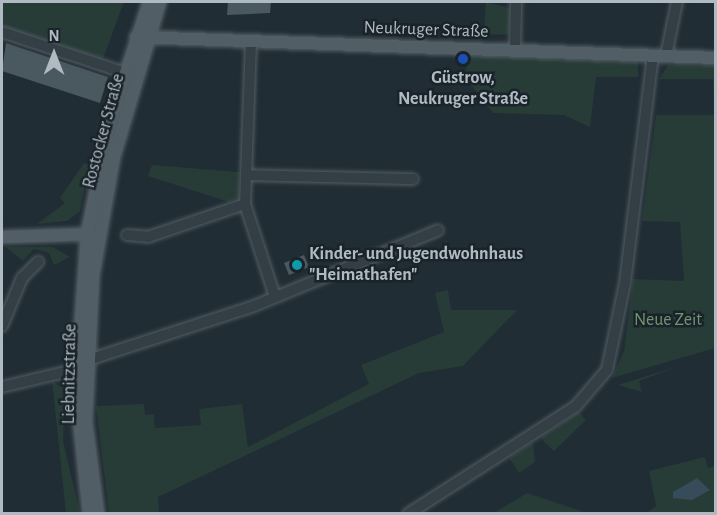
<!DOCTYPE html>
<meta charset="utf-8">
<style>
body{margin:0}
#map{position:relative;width:717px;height:515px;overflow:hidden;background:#212d34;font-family:"Alegreya Sans",sans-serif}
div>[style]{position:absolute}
.green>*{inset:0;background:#273b37}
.water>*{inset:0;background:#364c5b}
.building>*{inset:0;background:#4a5860}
.roads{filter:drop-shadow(0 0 2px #525c63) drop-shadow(0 0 2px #525c63)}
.minor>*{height:10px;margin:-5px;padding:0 5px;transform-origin:5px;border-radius:5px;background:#343e45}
.major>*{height:12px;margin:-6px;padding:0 6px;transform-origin:6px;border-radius:6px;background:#525e65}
.dots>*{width:16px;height:16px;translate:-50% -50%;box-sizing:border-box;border:3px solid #1a232a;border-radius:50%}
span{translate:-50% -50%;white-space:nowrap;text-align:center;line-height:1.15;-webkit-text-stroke:5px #1a232a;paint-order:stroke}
.street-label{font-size:18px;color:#afbac2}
.poi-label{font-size:18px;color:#afbac2;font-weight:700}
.left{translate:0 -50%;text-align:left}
.park-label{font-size:18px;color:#709671}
.frame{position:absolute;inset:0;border:3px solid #afbac2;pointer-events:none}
.north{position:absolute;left:24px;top:24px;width:60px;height:60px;-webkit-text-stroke:4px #1a232a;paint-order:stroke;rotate:0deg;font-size:16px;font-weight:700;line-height:24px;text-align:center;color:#afbac2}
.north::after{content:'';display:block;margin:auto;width:21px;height:27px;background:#afbac2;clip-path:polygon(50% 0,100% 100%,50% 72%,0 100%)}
</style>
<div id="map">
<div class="green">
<i style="clip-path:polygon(2px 2px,124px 2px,103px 59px,2px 26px)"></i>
<i style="clip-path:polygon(486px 2px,510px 8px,509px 35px,484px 34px)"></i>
<i style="clip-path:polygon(469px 55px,638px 62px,638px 77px,596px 77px,590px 127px,564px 115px,493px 113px,465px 77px)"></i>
<i style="clip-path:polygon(668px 65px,715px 66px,715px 348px,612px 378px,624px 351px,633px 279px,684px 281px,680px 222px,642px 221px,656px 115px,714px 115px,713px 79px,659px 79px)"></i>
<i style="clip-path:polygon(84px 163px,89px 165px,80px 211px,67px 221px,37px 224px,65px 203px,60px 198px)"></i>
<i style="clip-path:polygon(152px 165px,239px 172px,239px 198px,229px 202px,148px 176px)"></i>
<i style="clip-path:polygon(6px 247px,53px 247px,70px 257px,54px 265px,49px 253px,34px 249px,23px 261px)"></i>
<i style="clip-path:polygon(448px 290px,451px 310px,517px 310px,463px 366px,419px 373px,158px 497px,159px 513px,109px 513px,96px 406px,144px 404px,145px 415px,154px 414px,155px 428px,201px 425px,199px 409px,242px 404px,248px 447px,369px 384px,361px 365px,444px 332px,435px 293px)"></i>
<i style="clip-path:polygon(679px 366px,639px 381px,642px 392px,618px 385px)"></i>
<i style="clip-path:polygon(52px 381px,65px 389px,63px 441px,80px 513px,66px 513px)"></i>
<i style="clip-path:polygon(579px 412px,586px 420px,554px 451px,544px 442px,541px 437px)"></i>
<i style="clip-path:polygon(533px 442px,535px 462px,519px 473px,509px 458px)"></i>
<i style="clip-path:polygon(705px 457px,708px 468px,715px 466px,715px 513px,645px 514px,656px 506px,649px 471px)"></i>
<i style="clip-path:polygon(527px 493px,587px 513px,494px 513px)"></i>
</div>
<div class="water">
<i style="clip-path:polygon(697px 478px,710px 490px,692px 500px,673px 498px,673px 492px)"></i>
</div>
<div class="building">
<i style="clip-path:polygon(228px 2px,271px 2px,270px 13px,227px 15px)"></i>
<i style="clip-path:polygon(6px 43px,108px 77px,100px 103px,2px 71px)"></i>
<i style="clip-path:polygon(304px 255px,309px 267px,289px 275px,284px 263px)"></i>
</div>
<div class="roads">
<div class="minor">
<i style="left:2px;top:32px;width:130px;rotate:18.4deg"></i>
<i style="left:251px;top:41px;width:163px;rotate:92.1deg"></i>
<i style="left:245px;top:204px;width:98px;rotate:72.1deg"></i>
<i style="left:515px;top:51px;width:49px;rotate:-88.8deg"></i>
<i style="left:666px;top:56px;width:55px;rotate:-78.5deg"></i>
<i style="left:246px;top:175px;width:167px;rotate:1.4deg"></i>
<i style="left:127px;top:235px;width:21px;rotate:5deg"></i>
<i style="left:148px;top:237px;width:102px;rotate:-18.8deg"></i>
<i style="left:2px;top:326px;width:52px;rotate:-67.4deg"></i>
<i style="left:22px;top:278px;width:23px;rotate:-45deg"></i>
<i style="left:85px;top:361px;width:178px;rotate:-18deg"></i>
<i style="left:254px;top:306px;width:199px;rotate:-22.4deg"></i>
<i style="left:2px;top:387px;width:77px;rotate:-13.5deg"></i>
<i style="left:408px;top:514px;width:200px;rotate:-32.7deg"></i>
<i style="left:576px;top:406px;width:48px;rotate:-49.3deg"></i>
<i style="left:607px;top:370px;width:89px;rotate:-78.3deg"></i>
<i style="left:625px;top:283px;width:229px;rotate:-83deg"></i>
</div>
<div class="major">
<i style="left:136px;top:37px;width:580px;rotate:2.07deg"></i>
<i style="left:2px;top:237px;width:93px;rotate:-1.8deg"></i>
<i style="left:89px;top:514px;width:124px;rotate:-96deg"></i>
<i style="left:76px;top:391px;width:157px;rotate:-86deg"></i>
<i style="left:87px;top:234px;width:111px;rotate:-78.6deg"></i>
<i style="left:109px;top:125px;width:129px;rotate:-72deg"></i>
<i style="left:98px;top:514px;width:94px;rotate:-97.4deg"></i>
<i style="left:86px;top:421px;width:145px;rotate:-87.2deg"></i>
<i style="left:93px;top:276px;width:121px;rotate:-80deg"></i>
<i style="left:114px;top:157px;width:162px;rotate:-73.5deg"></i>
</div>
</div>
<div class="dots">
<i style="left:463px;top:59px;background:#1a4fb4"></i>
<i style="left:297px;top:265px;background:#0f9aa8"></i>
</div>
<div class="street-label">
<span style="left:426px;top:30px;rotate:2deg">Neukruger Straße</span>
<span style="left:104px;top:131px;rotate:-75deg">Rostocker Straße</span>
<span style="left:70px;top:374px;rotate:-89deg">Liebnitzstraße</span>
</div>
<div class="poi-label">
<span style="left:463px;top:89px">Güstrow,<br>Neukruger Straße</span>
<span class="left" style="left:309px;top:265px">Kinder- und Jugendwohnhaus<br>"Heimathafen"</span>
</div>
<div class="park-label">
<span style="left:668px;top:320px">Neue Zeit</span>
</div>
<div class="frame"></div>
<div class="north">N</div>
</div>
